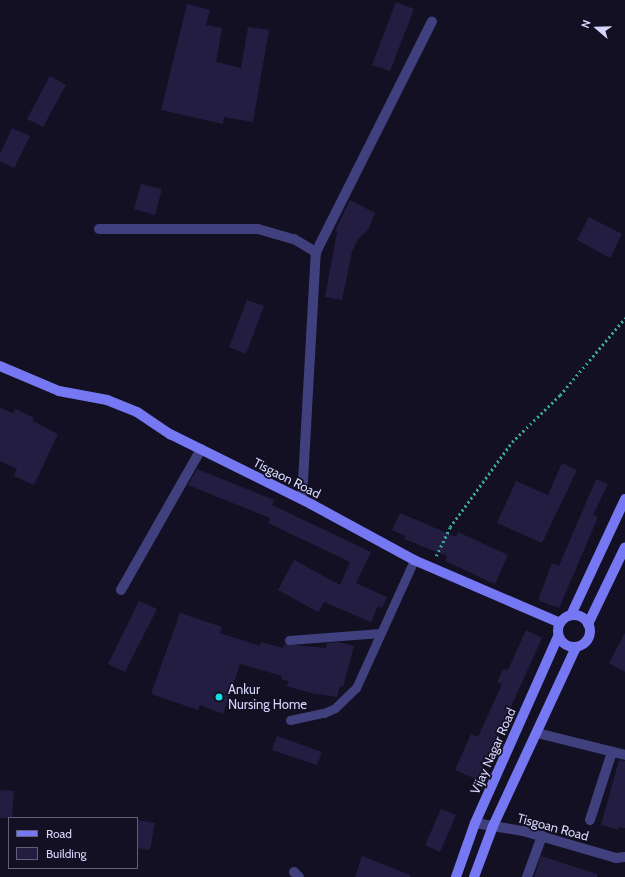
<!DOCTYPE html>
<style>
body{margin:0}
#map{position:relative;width:625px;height:877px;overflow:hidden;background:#121022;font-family:Cabin,sans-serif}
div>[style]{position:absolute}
.building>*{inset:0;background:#231e41}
.path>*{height:2.5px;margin-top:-1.25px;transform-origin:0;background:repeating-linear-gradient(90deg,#3aaa9e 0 2px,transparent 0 5px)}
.lane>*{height:9px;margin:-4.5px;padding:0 4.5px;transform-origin:4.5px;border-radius:4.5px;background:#3f407d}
.street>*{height:10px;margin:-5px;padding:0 5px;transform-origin:5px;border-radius:5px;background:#3f407d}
.secondary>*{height:10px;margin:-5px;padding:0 5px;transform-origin:5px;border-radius:5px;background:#7578f2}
.secondary>.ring{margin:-5px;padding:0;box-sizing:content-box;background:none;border:10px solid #7578f2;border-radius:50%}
.dots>*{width:11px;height:11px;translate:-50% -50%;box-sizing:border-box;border:2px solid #121022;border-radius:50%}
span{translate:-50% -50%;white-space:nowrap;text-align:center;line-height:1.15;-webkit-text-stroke:3.5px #121022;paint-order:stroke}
.street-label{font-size:13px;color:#d7d5fb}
.poi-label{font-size:13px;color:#d7d5fb}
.left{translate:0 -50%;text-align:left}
.legend{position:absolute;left:8px;top:817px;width:130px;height:52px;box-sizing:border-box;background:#121022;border:1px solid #615f79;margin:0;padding:5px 7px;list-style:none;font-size:12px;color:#d7d5fb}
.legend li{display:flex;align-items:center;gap:8px;height:20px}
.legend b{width:20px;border:1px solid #615f79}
.north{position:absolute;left:577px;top:8px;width:40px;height:40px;-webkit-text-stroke:3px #121022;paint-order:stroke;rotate:290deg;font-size:11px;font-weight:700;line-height:16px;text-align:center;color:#d7d5fb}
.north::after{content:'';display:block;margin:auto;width:14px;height:18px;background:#d7d5fb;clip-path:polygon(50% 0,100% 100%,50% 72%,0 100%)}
</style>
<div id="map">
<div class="building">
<i style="clip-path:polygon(396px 2px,414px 9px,390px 71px,372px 65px)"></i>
<i style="clip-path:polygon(187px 4px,210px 10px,206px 25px,222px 28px,216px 62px,241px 68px,248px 27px,269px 30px,253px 122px,224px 117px,223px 124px,161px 110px)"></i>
<i style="clip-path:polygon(50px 76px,66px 85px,43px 127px,27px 119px)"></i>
<i style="clip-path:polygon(12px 128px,30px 136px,14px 168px,0 161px,0 154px)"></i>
<i style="clip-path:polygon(141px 184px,162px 189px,155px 215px,134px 209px)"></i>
<i style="clip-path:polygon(350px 200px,375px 213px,368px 230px,358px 239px,352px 252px,342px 300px,325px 297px,337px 232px,335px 231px)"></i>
<i style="clip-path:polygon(589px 217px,622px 234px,610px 258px,577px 240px)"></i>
<i style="clip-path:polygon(247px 300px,264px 306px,246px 354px,229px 347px)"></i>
<i style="clip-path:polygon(0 408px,13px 413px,15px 409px,34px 418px,33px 421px,58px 434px,34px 485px,14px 476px,17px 469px,0 461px)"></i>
<i style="clip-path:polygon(562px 463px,577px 470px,542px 543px,497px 523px,516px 481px,548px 495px)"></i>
<i style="clip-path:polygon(197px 469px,274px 500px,272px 505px,371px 552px,356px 583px,387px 597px,382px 608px,378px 606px,371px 622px,324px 602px,318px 612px,278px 590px,294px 560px,340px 585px,350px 562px,268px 523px,270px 518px,188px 485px)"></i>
<i style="clip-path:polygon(596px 479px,608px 484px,593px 515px,598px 517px,559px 608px,538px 600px,552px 563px,559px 566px)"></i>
<i style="clip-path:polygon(400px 513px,456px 537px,458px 532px,508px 555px,495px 584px,445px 561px,447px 556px,404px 539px,405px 536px,392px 530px)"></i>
<i style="clip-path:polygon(139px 601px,157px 609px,125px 672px,108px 664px)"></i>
<i style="clip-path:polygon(180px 613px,222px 627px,220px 633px,260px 646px,261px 642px,283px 648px,284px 644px,326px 648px,327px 643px,339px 642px,354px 646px,343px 687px,340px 686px,337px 697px,311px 693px,287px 686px,288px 681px,281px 679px,282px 676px,240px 664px,223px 714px,200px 705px,198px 710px,151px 694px)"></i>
<i style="clip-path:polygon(526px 630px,542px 638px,478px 780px,455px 770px,471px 734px,478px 737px,502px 684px,497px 682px,503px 669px,508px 670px)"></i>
<i style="clip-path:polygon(625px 633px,625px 672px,609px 663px)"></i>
<i style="clip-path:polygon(277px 736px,322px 752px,317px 765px,272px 750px)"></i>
<i style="clip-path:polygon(619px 760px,625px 761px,625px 828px,619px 827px,618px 830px,601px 825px)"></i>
<i style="clip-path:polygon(0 790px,14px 791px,12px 818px,0 818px)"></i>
<i style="clip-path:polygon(441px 809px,456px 815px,440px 852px,425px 845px)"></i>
<i style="clip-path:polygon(137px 820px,155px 823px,150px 850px,137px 848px)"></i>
<i style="clip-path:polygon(362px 856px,410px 875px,410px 877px,355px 877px)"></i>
<i style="clip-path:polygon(541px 856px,597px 874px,597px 877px,534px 877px)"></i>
</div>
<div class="path">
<i style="left:436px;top:556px;width:32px;rotate:-64deg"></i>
<i style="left:450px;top:527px;width:105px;rotate:-53.9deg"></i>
<i style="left:512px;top:442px;width:67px;rotate:-44.4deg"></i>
<i style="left:560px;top:395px;width:101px;rotate:-49.8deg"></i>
</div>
<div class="lane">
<i style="left:289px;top:640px;width:92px;rotate:-4.4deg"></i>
<i style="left:290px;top:720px;width:35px;rotate:-12deg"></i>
<i style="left:324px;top:713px;width:12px;rotate:-24deg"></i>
<i style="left:335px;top:708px;width:29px;rotate:-44deg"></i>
<i style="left:356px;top:688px;width:141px;rotate:-65.6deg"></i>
</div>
<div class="street">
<i style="left:99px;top:229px;width:159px"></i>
<i style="left:258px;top:229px;width:37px;rotate:16deg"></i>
<i style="left:294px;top:239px;width:26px;rotate:31deg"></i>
<i style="left:302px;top:499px;width:247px;rotate:-86.8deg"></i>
<i style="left:316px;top:252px;width:258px;rotate:-63.3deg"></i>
<i style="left:121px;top:590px;width:162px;rotate:-60.4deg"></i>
<i style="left:537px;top:733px;width:91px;rotate:14deg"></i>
<i style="left:590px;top:820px;width:71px;rotate:-72.1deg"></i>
<i style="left:475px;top:823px;width:49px;rotate:9.5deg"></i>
<i style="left:523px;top:831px;width:97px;rotate:16.2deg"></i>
<i style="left:616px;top:858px;width:9px;rotate:-6deg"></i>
<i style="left:294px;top:872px;width:7px;rotate:45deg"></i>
<i style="left:527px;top:877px;width:44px;rotate:-69.9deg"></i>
</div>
<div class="secondary">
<i style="left:0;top:366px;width:64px;rotate:23deg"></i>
<i style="left:59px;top:391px;width:49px;rotate:10.6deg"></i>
<i style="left:107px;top:400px;width:32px;rotate:22deg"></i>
<i style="left:137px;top:412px;width:40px;rotate:34deg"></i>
<i style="left:170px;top:434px;width:157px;rotate:26.4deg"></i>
<i style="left:311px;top:504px;width:117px;rotate:28.5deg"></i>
<i style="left:414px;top:560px;width:159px;rotate:23.3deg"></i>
<i class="ring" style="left:558px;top:615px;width:22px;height:22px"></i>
<i style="left:571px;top:615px;width:128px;rotate:-65deg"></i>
<i style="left:588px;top:624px;width:85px;rotate:-64.3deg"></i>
<i style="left:456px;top:877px;width:57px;rotate:-70.6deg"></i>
<i style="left:475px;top:823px;width:204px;rotate:-66deg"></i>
<i style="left:474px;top:877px;width:54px;rotate:-69.6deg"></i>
<i style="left:493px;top:826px;width:197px;rotate:-65.1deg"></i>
</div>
<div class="dots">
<i style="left:219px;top:697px;background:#16dbe6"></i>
</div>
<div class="street-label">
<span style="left:287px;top:478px;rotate:27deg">Tisgaon Road</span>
<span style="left:493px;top:751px;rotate:-66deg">Vijay Nagar Road</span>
<span style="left:553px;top:827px;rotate:15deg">Tisgoan Road</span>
</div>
<div class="poi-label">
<span class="left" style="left:228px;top:697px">Ankur<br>Nursing Home</span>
</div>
<ul class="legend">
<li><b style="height:5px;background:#7578f2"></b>Road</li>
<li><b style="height:11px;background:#231e41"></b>Building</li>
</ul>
<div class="north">N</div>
</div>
